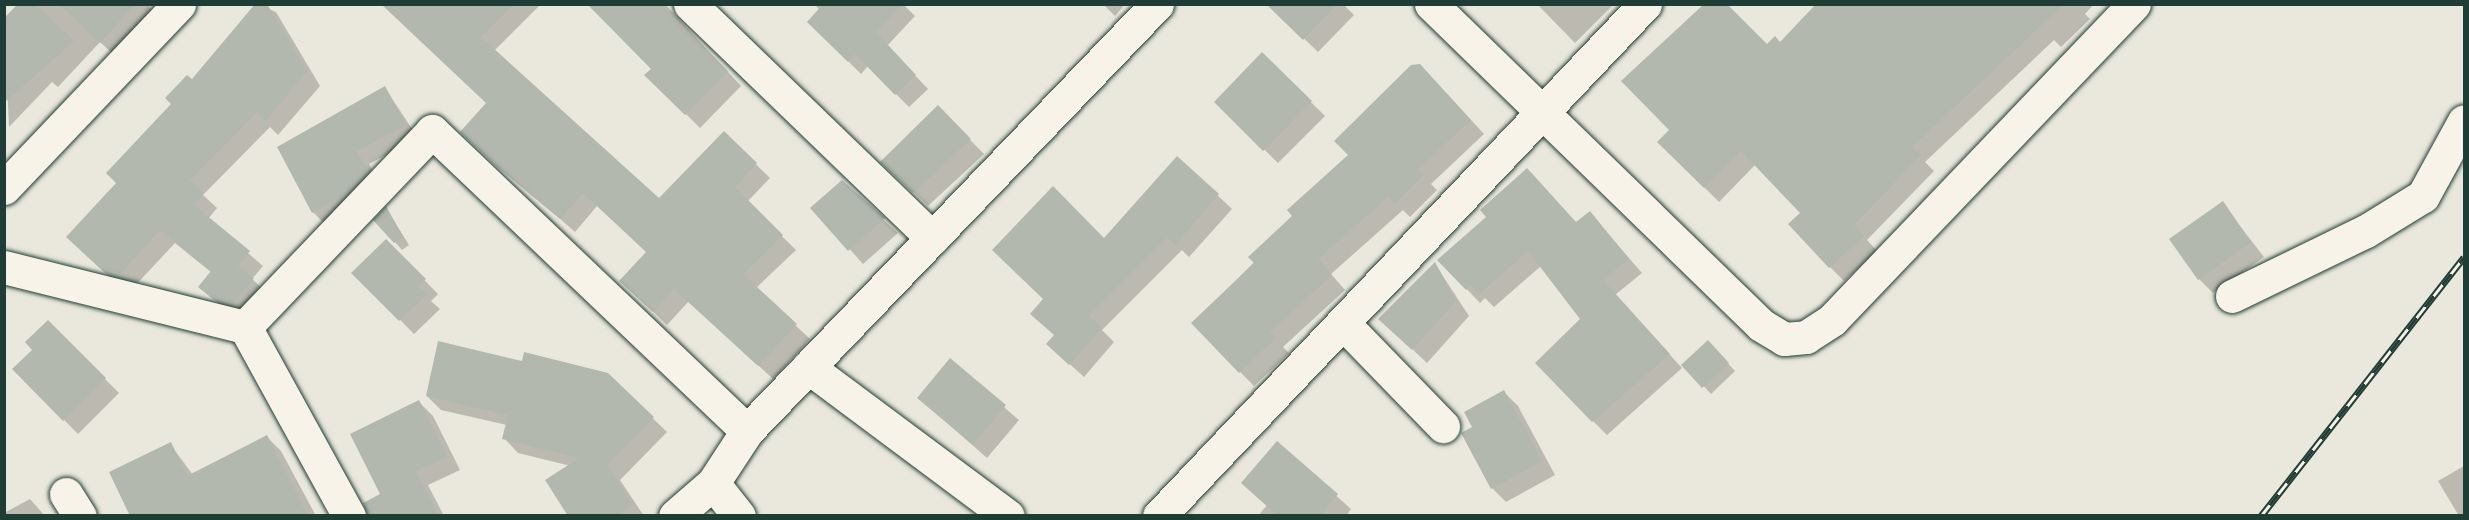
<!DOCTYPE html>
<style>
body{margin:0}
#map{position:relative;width:2469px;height:520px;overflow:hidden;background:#eae8dd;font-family:Sriracha,sans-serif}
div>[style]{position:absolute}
.shadow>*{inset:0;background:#0003}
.building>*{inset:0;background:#b2b8ae}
.roads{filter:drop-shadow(0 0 2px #1f3d34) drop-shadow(0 0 2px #1f3d34)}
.minor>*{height:33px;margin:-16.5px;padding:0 16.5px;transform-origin:16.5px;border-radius:16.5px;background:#f7f3e8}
.rail>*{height:7px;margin-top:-3.5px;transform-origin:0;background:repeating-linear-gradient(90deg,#f7f3e8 0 14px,#1f3d34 0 28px);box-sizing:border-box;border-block:2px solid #1f3d34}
span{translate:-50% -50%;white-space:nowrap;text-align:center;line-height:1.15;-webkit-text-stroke:6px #f7f3e8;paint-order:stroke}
.frame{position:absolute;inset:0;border:6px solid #1f3d34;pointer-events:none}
</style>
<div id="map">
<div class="shadow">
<i style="clip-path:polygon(18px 4px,147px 4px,155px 13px,115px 56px,100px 42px,58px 87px,52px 82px,9px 127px,4px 18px)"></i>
<i style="clip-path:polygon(257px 4px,276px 12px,320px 86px,278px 135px,270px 127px,203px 195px,217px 208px,208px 219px,263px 266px,252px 279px,267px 293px,247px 318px,229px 313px,200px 287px,212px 273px,175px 243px,132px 289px,120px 286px,82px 251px,118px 183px)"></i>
<i style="clip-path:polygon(382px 4px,541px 4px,494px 51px,659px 200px,724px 133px,770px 178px,747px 202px,796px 250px,756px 288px,810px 339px,773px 379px,689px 301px,667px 325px,635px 294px,648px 252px,597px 206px,575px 232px,476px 145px,488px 104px)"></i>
<i style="clip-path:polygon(589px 4px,665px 4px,741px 86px,700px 128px,647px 75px,653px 69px)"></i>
<i style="clip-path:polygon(814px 4px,903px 4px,915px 16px,887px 46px,928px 89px,909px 107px,868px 66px,861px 74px,809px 22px,820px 10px)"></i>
<i style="clip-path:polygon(1103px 4px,1125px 4px,1115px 16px)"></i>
<i style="clip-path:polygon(1268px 4px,1343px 4px,1354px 15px,1318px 52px)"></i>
<i style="clip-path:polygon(1537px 4px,1614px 4px,1575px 43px)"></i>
<i style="clip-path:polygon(1997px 4px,2094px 4px,2085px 14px,2090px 19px,2061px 47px,2054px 40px,1925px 162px,1934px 171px,1867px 240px,1877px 251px,1844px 281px,1830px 267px,1802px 213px,1756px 164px,1719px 202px,1659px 142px,1767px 46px)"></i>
<i style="clip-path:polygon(1262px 54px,1325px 116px,1278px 163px,1216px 102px)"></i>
<i style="clip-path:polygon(1434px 80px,1484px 134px,1431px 184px,1437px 190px,1410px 217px,1403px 210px,1331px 274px,1345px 290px,1283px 347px,1289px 353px,1254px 386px,1193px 324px)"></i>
<i style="clip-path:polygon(385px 88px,418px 138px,369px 164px,380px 185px,326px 225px,313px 212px)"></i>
<i style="clip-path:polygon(938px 107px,984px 154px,928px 206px,882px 162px)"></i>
<i style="clip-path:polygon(1178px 158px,1232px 209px,1189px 257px,1182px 250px,1102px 330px,1114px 342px,1084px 377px,1062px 357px,1056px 336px,1104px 240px)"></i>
<i style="clip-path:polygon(842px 182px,898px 233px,863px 264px,813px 208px)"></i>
<i style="clip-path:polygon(2222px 203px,2264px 257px,2213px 293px,2199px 279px)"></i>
<i style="clip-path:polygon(386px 208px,409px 245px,402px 250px,395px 242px)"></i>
<i style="clip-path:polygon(1590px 213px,1642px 273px,1615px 295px,1682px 368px,1607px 435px,1593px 421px,1582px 320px,1541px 266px,1494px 307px,1485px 298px,1480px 303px,1439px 260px,1576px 224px)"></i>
<i style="clip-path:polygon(386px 241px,438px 294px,431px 301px,440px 309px,414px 334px,354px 273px)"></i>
<i style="clip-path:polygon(1435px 264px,1469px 316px,1427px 363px,1394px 332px)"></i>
<i style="clip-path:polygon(48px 322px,119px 393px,78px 434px,14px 369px,34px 350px)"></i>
<i style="clip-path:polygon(1708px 342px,1735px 371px,1711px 394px,1684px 365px)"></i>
<i style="clip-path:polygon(951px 361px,1019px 420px,987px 458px,919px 398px)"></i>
<i style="clip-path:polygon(523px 363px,607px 374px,667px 432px,620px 480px,644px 516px,570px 516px,571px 466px,518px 453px,504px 438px,507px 425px,441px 410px,427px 396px)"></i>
<i style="clip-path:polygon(1504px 392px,1518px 406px,1555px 475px,1506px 502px,1492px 488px,1474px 428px)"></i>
<i style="clip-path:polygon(419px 402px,433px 416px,460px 470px,428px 485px,444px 516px,391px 516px)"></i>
<i style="clip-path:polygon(267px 437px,281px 451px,316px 516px,132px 516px,170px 444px,193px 475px)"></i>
<i style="clip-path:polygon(1277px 443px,1351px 509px,1346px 516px,1258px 516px,1267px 505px)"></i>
<i style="clip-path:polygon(2464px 466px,2464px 516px,2459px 516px,2438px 481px)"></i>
<i style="clip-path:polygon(30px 499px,45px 516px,4px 516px,4px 513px)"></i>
</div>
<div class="building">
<i style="clip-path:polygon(18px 4px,35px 4px,74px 41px,4px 103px,4px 19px)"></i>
<i style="clip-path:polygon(59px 4px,136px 4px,100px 43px)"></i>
<i style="clip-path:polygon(255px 4px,267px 4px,307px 71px,264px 123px,258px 111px,190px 180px,204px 193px,194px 205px,250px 251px,238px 266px,254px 278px,232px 305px,214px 300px,198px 287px,211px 271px,160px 230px,118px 276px,105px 273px,66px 237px,116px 183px,106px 173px,171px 104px,165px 98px,187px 75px,192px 79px)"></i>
<i style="clip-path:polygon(381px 4px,514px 4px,481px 37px,659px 198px,724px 131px,757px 163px,735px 187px,783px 235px,743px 274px,797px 324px,758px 366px,674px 289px,653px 312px,619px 281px,646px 252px,583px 193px,560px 219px,496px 166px,460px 132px,486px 103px)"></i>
<i style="clip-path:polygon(587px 4px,661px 4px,728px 71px,685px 115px,644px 75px,651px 69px)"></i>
<i style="clip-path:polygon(823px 4px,902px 4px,876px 32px,916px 75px,895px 95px,855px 54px,848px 62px,807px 22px)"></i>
<i style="clip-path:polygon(1266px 4px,1337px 4px,1303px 40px)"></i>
<i style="clip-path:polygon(1704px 4px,1727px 4px,1767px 44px,1775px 36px,1780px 42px,1816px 4px,2064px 4px,1912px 147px,1921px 155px,1854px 225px,1864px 236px,1829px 268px,1788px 224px,1800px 213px,1741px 151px,1704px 188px,1657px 142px,1669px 130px,1621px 81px)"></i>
<i style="clip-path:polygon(1262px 52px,1312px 101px,1263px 151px,1214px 102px)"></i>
<i style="clip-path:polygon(1420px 64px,1471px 120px,1418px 169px,1424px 175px,1395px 204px,1388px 197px,1318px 259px,1332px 275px,1270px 332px,1276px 338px,1239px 373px,1191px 323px,1254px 263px,1248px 257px,1292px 216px,1287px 210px,1348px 155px,1334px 141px,1411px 65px)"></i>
<i style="clip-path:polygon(385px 86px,406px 125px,357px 151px,368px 171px,346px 194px,312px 213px,277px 147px)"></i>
<i style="clip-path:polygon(938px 105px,971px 139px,913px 193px,880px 162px)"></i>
<i style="clip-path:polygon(1177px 156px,1219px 194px,1175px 245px,1167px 238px,1089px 316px,1102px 328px,1069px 365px,1046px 344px,1054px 335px,1030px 314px,1043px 299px,992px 250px,1053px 186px,1104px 238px)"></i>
<i style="clip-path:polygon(1527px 168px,1576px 222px,1590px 211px,1629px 259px,1603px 280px,1670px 354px,1592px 422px,1535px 363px,1580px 319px,1528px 251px,1479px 294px,1471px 285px,1466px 290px,1437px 260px,1486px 217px,1480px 210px)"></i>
<i style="clip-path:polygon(842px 180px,885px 218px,848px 251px,810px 208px)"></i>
<i style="clip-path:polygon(2223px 201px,2251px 242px,2198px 280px,2169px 239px)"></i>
<i style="clip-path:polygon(386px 206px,403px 237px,394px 243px,373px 220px)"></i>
<i style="clip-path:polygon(386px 239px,426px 279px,418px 286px,427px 294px,399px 321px,351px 273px)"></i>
<i style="clip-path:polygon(1435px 262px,1456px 301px,1412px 350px,1378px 319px)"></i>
<i style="clip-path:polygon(48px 320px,106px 378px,63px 421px,12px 369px,32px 350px,25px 342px)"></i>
<i style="clip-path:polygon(1708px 340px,1729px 363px,1702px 388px,1681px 365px)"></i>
<i style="clip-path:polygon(438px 341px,522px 361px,524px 352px,608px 373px,654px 417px,607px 465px,633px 505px,617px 516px,568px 516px,545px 480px,579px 458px,502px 439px,508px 415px,426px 396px)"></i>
<i style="clip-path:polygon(950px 358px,1006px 405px,973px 445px,917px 398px)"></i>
<i style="clip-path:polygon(1504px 390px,1542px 461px,1491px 489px,1461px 433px,1472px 427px,1464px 412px)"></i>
<i style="clip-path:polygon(419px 400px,447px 456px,416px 471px,439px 516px,368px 516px,363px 503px,380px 494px,350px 434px)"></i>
<i style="clip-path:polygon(267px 435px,308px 516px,130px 516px,109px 472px,171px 442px,187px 476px)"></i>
<i style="clip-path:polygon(1277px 441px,1338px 494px,1320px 516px,1278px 516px,1241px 483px)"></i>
</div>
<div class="roads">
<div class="minor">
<i style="left:690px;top:4px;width:337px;rotate:44deg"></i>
<i style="left:1431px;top:4px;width:460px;rotate:44.2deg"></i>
<i style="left:1761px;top:325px;width:27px;rotate:31deg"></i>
<i style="left:1784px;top:339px;width:22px;rotate:-5deg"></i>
<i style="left:1806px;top:337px;width:31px;rotate:-33deg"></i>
<i style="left:1832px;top:320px;width:437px;rotate:-46.3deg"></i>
<i style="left:4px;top:188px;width:254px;rotate:-46.4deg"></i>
<i style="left:4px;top:267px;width:248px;rotate:14deg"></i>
<i style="left:245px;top:327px;width:216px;rotate:61.2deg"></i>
<i style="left:2232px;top:296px;width:149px;rotate:-25.9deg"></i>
<i style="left:2366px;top:231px;width:67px;rotate:-31.6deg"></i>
<i style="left:2423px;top:196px;width:85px;rotate:-61.3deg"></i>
<i style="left:1345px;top:325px;width:141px;rotate:45.9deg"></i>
<i style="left:245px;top:327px;width:271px;rotate:-46.3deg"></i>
<i style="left:432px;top:131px;width:435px;rotate:43.6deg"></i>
<i style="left:808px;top:367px;width:249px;rotate:36.7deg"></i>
<i style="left:713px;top:483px;width:42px;rotate:51.8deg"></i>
<i style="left:66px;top:494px;width:26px;rotate:58deg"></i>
<i style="left:675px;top:516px;width:50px;rotate:-41deg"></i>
<i style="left:713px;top:483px;width:62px;rotate:-56.8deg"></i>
<i style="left:747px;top:431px;width:592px;rotate:-46.16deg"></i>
<i style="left:1159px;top:516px;width:706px;rotate:-46.49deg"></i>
</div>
</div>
<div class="rail">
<i style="left:2261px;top:516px;width:329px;rotate:-51.9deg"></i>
</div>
<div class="frame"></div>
</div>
